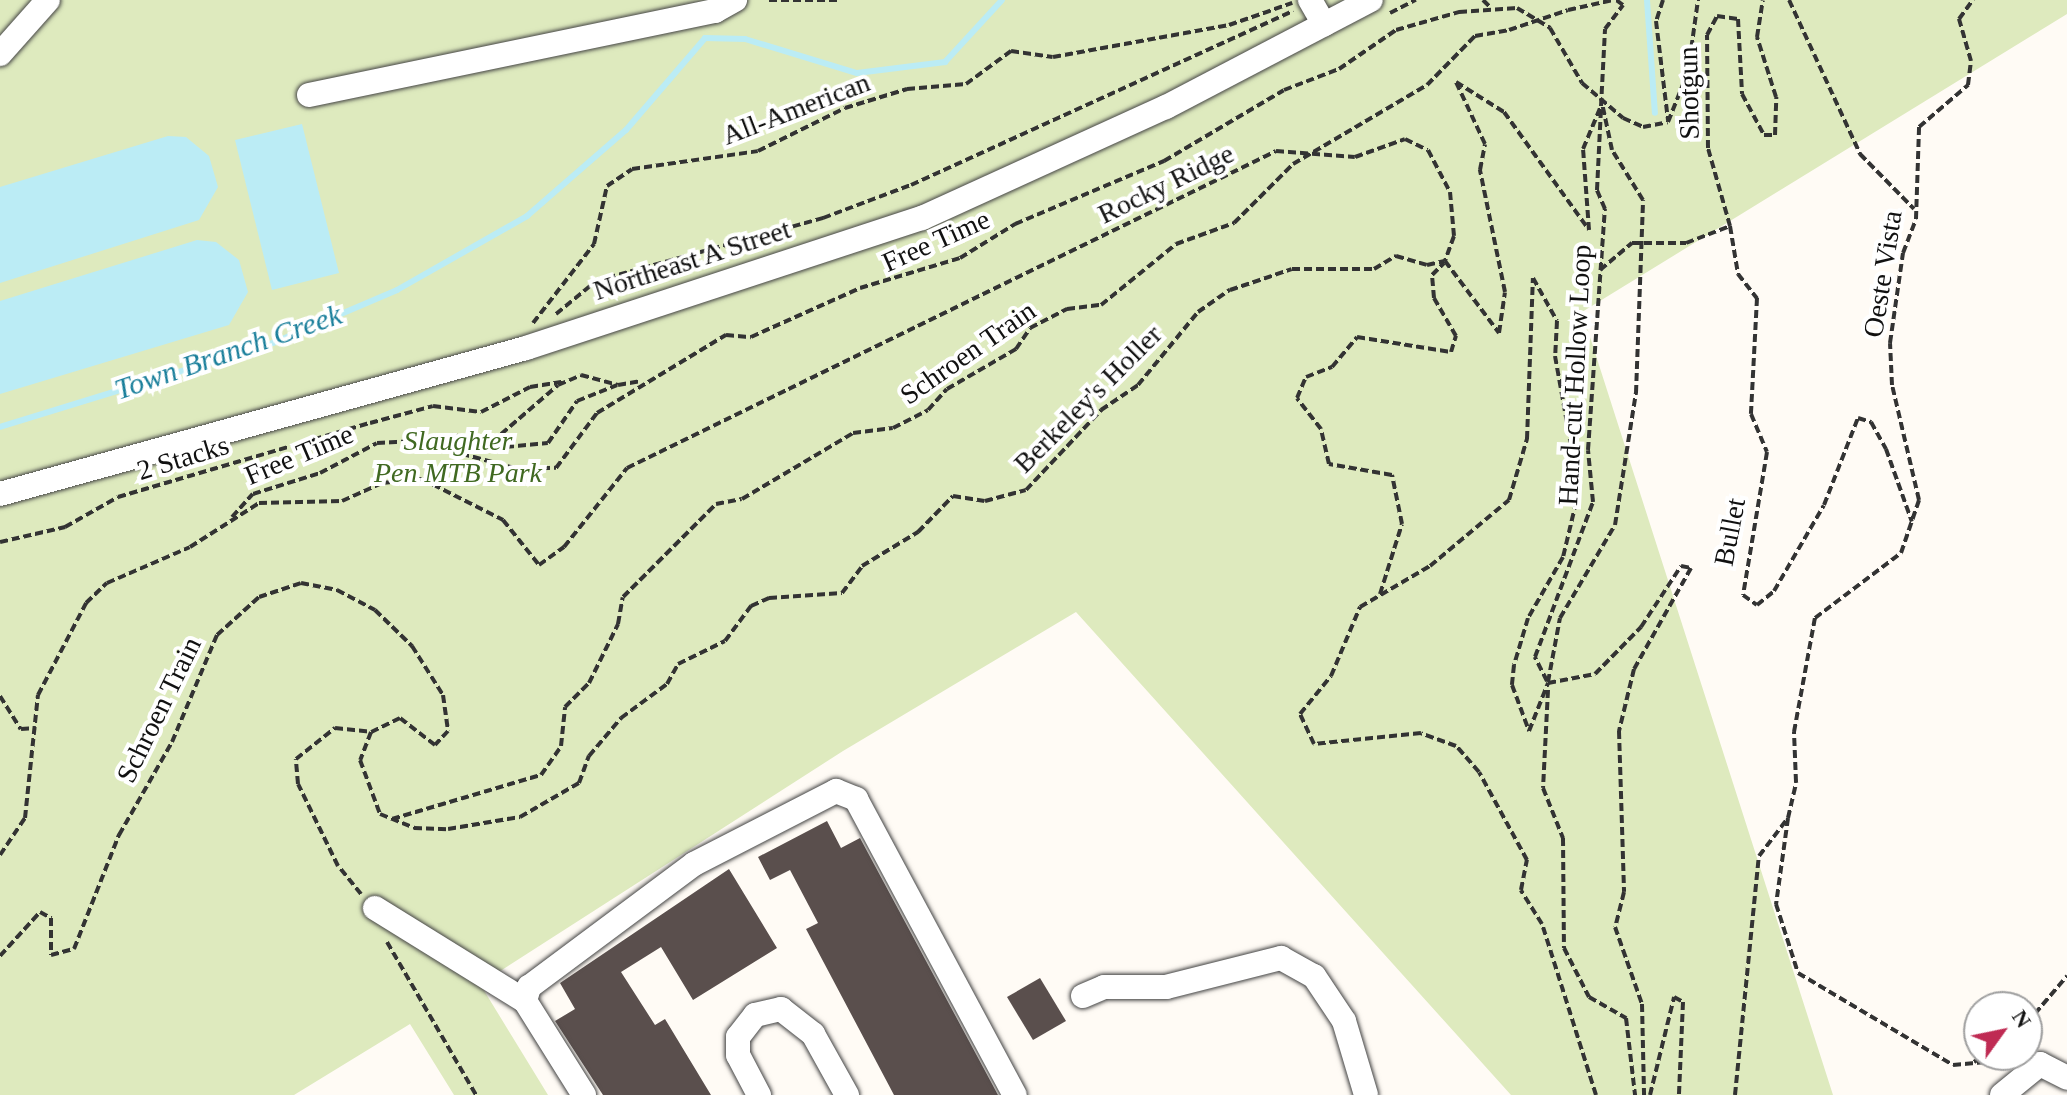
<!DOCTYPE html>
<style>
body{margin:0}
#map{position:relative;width:2067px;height:1095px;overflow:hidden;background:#fffbf5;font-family:"Times New Roman",serif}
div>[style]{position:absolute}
.green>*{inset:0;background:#deeabe}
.water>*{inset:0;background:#bbecf5}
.stream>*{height:6px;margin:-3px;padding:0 3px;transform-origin:3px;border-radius:3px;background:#bbecf5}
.building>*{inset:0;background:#5a4f4d}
.path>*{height:4px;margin-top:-2px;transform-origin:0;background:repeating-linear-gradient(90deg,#333 0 8px,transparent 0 12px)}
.roads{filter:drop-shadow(0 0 2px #444) drop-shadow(0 0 2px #444)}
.minor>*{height:24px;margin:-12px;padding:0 12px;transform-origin:12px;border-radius:12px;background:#fff}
.path-bridge>*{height:4px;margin-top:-2px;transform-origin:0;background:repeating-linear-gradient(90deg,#333 0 8px,transparent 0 12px)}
span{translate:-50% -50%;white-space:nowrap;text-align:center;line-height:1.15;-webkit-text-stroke:8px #fff;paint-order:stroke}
.street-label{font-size:28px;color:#111}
.park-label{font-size:28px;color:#406921;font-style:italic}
.water-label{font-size:30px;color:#1a7f9b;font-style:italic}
.north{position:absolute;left:1963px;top:991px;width:80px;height:80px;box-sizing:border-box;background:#fff;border:2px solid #a0a0a0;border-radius:50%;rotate:57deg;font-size:22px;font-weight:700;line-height:32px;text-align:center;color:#111}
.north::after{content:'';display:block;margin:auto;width:28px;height:36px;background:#bf2b53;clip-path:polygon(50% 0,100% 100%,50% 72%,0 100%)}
</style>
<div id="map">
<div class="green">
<i style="clip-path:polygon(0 0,2067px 0,2067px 14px,1582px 312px,1833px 1095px,1511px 1095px,1076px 612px,843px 751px,480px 984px,548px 1095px,454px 1095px,410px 1024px,294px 1095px,0 1095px)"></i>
</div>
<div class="water">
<i style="clip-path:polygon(302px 124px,339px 273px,272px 290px,235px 140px)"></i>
<i style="clip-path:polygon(168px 136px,186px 137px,209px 156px,218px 187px,199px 220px,0 283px,0 187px)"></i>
<i style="clip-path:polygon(197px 240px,216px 242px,239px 260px,248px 292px,229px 325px,0 394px,0 301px)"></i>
</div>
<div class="stream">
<i style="left:1647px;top:0;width:113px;rotate:86deg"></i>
<i style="left:0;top:427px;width:286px;rotate:-17.1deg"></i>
<i style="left:273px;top:343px;width:135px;rotate:-23.1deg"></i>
<i style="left:397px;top:290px;width:150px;rotate:-29.6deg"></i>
<i style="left:527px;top:216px;width:131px;rotate:-41deg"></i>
<i style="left:626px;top:130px;width:121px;rotate:-49.3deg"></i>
<i style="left:705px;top:38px;width:40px;rotate:1.4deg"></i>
<i style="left:745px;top:39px;width:117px;rotate:16.9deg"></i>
<i style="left:857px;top:73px;width:89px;rotate:-7.1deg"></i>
<i style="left:945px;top:62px;width:84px;rotate:-47.4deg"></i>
</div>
<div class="building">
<i style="clip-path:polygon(827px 821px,841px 848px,860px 838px,998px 1095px,894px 1095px,806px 929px,818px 923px,790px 870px,770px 880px,758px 857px)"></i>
<i style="clip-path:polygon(729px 869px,777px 948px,693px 1000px,661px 947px,621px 972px,655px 1025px,665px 1019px,711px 1095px,603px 1095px,555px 1021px,575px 1009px,560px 983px)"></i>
<i style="clip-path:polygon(1040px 978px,1066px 1021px,1033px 1040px,1007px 997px)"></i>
</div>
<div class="path">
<i style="left:769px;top:0;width:68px"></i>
<i style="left:1483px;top:0;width:11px;rotate:45deg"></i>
<i style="left:1663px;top:0;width:22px;rotate:108deg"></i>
<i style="left:1656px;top:21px;width:100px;rotate:83.1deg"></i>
<i style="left:1789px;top:0;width:170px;rotate:65.2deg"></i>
<i style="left:1860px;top:154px;width:77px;rotate:45.5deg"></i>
<i style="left:1568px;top:10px;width:46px;rotate:-12.5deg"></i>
<i style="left:1390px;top:13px;width:29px;rotate:-27deg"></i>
<i style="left:1668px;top:122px;width:54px;rotate:-68.2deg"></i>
<i style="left:1688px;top:72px;width:73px;rotate:-82.1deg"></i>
<i style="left:1730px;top:226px;width:49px;rotate:80.5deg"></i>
<i style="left:1738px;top:274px;width:31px;rotate:52deg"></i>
<i style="left:1757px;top:298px;width:116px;rotate:93deg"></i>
<i style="left:1751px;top:414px;width:41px;rotate:67.2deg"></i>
<i style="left:1767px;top:452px;width:145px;rotate:99.5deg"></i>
<i style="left:1743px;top:595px;width:17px;rotate:36deg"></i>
<i style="left:1757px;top:605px;width:22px;rotate:-39deg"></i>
<i style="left:1774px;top:591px;width:99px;rotate:-59.8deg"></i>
<i style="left:1824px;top:505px;width:93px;rotate:-68.7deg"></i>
<i style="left:1858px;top:418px;width:14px;rotate:17deg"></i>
<i style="left:1871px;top:422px;width:31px;rotate:61deg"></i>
<i style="left:1886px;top:449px;width:77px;rotate:70.4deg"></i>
<i style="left:1600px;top:270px;width:42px;rotate:-40.2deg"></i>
<i style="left:1632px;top:243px;width:54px"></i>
<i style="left:1686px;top:243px;width:47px;rotate:-21.1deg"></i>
<i style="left:1730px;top:226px;width:81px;rotate:-105.8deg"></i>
<i style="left:1708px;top:148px;width:113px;rotate:-90.5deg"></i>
<i style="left:1707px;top:35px;width:21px;rotate:-62deg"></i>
<i style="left:1717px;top:16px;width:21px;rotate:8deg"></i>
<i style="left:1738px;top:19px;width:75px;rotate:86.9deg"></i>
<i style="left:1742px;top:94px;width:47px;rotate:61.8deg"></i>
<i style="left:1764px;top:135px;width:11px"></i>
<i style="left:1775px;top:135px;width:38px;rotate:-88deg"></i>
<i style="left:1776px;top:97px;width:63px;rotate:-107.6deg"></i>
<i style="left:1757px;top:37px;width:37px;rotate:-81deg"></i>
<i style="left:556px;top:314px;width:52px;rotate:-39.5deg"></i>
<i style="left:596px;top:281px;width:236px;rotate:-15.5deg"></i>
<i style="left:823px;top:218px;width:94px;rotate:-20.6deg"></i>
<i style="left:911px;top:185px;width:420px;rotate:-24.5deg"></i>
<i style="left:533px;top:323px;width:100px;rotate:-52.3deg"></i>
<i style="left:594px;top:244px;width:59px;rotate:-77.4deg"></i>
<i style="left:607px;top:186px;width:30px;rotate:-34deg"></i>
<i style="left:632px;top:169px;width:127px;rotate:-8.1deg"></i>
<i style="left:758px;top:151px;width:97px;rotate:-26.3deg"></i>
<i style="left:845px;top:108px;width:65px;rotate:-17deg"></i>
<i style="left:907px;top:89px;width:59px;rotate:-4.8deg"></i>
<i style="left:966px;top:84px;width:56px;rotate:-36.3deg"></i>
<i style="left:1011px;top:51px;width:42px;rotate:8.1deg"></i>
<i style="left:1053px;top:57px;width:179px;rotate:-10.3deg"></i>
<i style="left:1229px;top:25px;width:67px;rotate:-19.2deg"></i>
<i style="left:417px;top:441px;width:36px;rotate:-10deg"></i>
<i style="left:452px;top:435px;width:41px;rotate:9.9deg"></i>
<i style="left:492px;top:442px;width:87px;rotate:-40.8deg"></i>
<i style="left:558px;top:385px;width:25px;rotate:-23deg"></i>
<i style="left:581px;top:375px;width:38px;rotate:15deg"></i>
<i style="left:618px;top:385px;width:22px;rotate:-10deg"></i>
<i style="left:479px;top:443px;width:16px;rotate:18deg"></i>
<i style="left:494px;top:448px;width:54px;rotate:-5.3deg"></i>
<i style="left:548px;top:443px;width:51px;rotate:-55.4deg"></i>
<i style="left:577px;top:401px;width:43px;rotate:-21.8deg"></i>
<i style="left:232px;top:517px;width:31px;rotate:-48deg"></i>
<i style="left:253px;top:494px;width:70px;rotate:-17.4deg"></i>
<i style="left:320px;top:473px;width:64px;rotate:-27.8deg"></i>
<i style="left:377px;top:443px;width:38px;rotate:-3deg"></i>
<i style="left:415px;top:441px;width:107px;rotate:15.2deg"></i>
<i style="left:518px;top:469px;width:38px;rotate:-2deg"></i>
<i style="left:556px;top:468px;width:69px;rotate:-53.3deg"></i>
<i style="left:597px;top:413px;width:151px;rotate:-31.2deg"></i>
<i style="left:726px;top:335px;width:25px;rotate:5deg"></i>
<i style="left:751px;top:337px;width:120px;rotate:-24.2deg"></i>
<i style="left:860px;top:288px;width:104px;rotate:-16.7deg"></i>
<i style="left:960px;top:258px;width:65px;rotate:-31.7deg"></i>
<i style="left:1015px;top:224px;width:162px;rotate:-22.9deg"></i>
<i style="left:1164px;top:161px;width:139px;rotate:-30.6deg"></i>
<i style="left:1284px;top:90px;width:59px;rotate:-20.9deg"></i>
<i style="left:1339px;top:69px;width:69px;rotate:-34.4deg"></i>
<i style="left:1396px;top:30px;width:66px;rotate:-15.9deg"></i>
<i style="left:1459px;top:12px;width:58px;rotate:-3.9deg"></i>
<i style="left:1517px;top:8px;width:39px;rotate:31deg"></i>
<i style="left:1550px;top:28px;width:64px;rotate:59.8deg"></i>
<i style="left:1582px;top:83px;width:54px;rotate:40.5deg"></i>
<i style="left:1623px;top:118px;width:22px;rotate:24deg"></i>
<i style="left:1643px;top:127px;width:25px;rotate:-11deg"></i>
<i style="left:0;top:542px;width:67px;rotate:-13deg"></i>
<i style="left:65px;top:527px;width:61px;rotate:-29.5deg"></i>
<i style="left:118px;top:497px;width:263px;rotate:-16.4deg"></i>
<i style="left:370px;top:423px;width:65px;rotate:-15.1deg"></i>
<i style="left:433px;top:406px;width:48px;rotate:7.1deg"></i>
<i style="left:481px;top:412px;width:55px;rotate:-27deg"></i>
<i style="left:530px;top:387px;width:33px;rotate:-9deg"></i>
<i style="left:1380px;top:594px;width:73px;rotate:-72.6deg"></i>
<i style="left:1402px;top:524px;width:50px;rotate:-101.5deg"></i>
<i style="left:1392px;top:475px;width:64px;rotate:-170.1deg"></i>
<i style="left:1329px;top:464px;width:36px;rotate:-103deg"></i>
<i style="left:1321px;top:429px;width:39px;rotate:-128deg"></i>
<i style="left:1297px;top:398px;width:23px;rotate:-67deg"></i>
<i style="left:1306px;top:377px;width:28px;rotate:-21deg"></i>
<i style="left:1332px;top:367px;width:39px;rotate:-50deg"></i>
<i style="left:1357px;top:337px;width:95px;rotate:9.1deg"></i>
<i style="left:1451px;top:352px;width:17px;rotate:-73deg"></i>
<i style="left:1456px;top:336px;width:44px;rotate:-120.1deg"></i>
<i style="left:1434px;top:298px;width:23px;rotate:-95deg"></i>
<i style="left:1432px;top:275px;width:17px;rotate:-45deg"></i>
<i style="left:1547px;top:681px;width:27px;rotate:-117deg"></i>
<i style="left:1535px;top:657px;width:165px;rotate:-69.5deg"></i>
<i style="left:1593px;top:502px;width:52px;rotate:-95.5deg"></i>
<i style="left:1588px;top:450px;width:242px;rotate:-86deg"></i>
<i style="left:1605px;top:209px;width:21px;rotate:-113deg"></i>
<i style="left:1597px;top:190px;width:82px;rotate:-87.2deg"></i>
<i style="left:1548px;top:682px;width:65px;rotate:-79.4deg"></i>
<i style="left:1560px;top:618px;width:108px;rotate:-59.4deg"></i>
<i style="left:1615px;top:525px;width:134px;rotate:-81deg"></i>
<i style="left:1636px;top:393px;width:193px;rotate:-87.9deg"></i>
<i style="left:1643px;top:200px;width:59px;rotate:-121.8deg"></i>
<i style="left:1612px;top:150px;width:48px;rotate:-102deg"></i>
<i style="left:1548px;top:690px;width:98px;rotate:92.9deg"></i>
<i style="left:1543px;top:788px;width:54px;rotate:68.2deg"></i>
<i style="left:1563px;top:838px;width:110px;rotate:89.5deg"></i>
<i style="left:1564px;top:948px;width:55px;rotate:63deg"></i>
<i style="left:1589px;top:997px;width:43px;rotate:29.6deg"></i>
<i style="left:1626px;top:1018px;width:78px;rotate:83.3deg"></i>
<i style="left:0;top:696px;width:39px;rotate:58deg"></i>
<i style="left:21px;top:729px;width:15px;rotate:-4deg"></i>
<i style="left:1788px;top:818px;width:37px;rotate:-77deg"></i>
<i style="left:1796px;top:782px;width:50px;rotate:-92.3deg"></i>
<i style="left:1794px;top:732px;width:116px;rotate:-79.6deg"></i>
<i style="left:1815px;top:618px;width:108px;rotate:-37.1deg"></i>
<i style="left:1901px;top:553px;width:56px;rotate:-71.2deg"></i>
<i style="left:1919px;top:500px;width:118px;rotate:-103.2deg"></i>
<i style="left:1892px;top:385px;width:42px;rotate:-92.7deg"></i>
<i style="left:1890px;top:343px;width:91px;rotate:-81.8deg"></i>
<i style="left:1903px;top:253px;width:36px;rotate:-69deg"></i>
<i style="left:1916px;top:219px;width:92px;rotate:-88.1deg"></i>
<i style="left:1919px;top:127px;width:65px;rotate:-40.6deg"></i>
<i style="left:1968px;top:85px;width:24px;rotate:-83deg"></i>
<i style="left:1971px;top:61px;width:44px;rotate:-105.9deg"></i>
<i style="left:1959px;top:19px;width:24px;rotate:-54deg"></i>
<i style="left:392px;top:819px;width:155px;rotate:-16.5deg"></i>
<i style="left:541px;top:775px;width:35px;rotate:-55deg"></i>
<i style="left:561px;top:746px;width:39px;rotate:-84deg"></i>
<i style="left:565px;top:707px;width:34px;rotate:-45deg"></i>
<i style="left:589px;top:683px;width:66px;rotate:-63.8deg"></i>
<i style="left:618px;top:624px;width:27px;rotate:-80deg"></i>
<i style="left:623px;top:597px;width:132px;rotate:-45deg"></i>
<i style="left:716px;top:504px;width:26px;rotate:-11deg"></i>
<i style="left:742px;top:499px;width:129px;rotate:-30.7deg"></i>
<i style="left:853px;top:433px;width:40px;rotate:-7.1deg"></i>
<i style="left:893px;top:428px;width:39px;rotate:-27deg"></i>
<i style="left:928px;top:410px;width:28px;rotate:-48deg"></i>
<i style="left:947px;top:389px;width:80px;rotate:-30.1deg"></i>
<i style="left:1016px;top:349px;width:25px;rotate:-56deg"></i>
<i style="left:1030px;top:328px;width:42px;rotate:-27.2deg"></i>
<i style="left:1067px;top:309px;width:34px;rotate:-7deg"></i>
<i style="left:1101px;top:305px;width:97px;rotate:-39.1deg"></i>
<i style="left:1176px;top:244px;width:62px;rotate:-19.9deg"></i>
<i style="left:1234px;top:223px;width:83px;rotate:-45deg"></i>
<i style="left:1293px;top:164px;width:156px;rotate:-30.5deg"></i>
<i style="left:1427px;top:85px;width:69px;rotate:-45.6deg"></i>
<i style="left:1475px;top:36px;width:35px;rotate:-10deg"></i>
<i style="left:0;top:855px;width:45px;rotate:-56deg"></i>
<i style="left:25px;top:818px;width:124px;rotate:-84deg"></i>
<i style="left:38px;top:695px;width:104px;rotate:-62.4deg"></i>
<i style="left:86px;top:603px;width:29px;rotate:-44deg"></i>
<i style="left:107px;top:583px;width:90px;rotate:-23.4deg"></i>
<i style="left:190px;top:547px;width:82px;rotate:-32.5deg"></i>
<i style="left:259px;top:503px;width:83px;rotate:-1.4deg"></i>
<i style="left:342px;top:501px;width:44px;rotate:-24.2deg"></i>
<i style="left:382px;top:483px;width:40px;rotate:-5.7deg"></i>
<i style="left:422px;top:479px;width:91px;rotate:26.8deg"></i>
<i style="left:503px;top:520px;width:58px;rotate:51.3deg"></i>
<i style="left:539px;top:565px;width:31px;rotate:-36deg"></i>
<i style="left:564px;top:547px;width:101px;rotate:-51.4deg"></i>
<i style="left:627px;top:468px;width:722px;rotate:-26.03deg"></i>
<i style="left:1276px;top:151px;width:79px;rotate:4.3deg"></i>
<i style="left:1355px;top:157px;width:53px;rotate:-19.8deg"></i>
<i style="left:1405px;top:139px;width:25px;rotate:26deg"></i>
<i style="left:1428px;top:150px;width:47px;rotate:62.4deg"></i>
<i style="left:1450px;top:192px;width:44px;rotate:84.8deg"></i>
<i style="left:1454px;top:236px;width:27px;rotate:110deg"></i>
<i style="left:1445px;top:261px;width:90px;rotate:53.1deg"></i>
<i style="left:1499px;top:333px;width:41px;rotate:-81.7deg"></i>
<i style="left:1505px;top:292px;width:125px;rotate:-101.6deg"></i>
<i style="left:1480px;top:170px;width:26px;rotate:-79deg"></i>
<i style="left:1485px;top:144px;width:68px;rotate:-115.1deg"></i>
<i style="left:1456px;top:82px;width:57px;rotate:32deg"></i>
<i style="left:1504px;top:112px;width:145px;rotate:54.2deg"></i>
<i style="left:1589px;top:230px;width:81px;rotate:-94.2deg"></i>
<i style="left:1583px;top:149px;width:47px;rotate:-67.3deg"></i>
<i style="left:1601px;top:106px;width:77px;rotate:-87deg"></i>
<i style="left:1605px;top:29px;width:30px;rotate:-53deg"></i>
<i style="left:1623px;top:5px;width:9px;rotate:-144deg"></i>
<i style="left:361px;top:894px;width:36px;rotate:-129deg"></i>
<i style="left:338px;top:866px;width:91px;rotate:-116deg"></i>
<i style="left:298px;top:784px;width:25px;rotate:-95deg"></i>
<i style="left:296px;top:759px;width:50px;rotate:-38.5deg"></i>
<i style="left:335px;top:728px;width:36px;rotate:6deg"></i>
<i style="left:387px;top:942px;width:177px;rotate:59.8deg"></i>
<i style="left:0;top:956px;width:59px;rotate:-47.7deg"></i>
<i style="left:40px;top:912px;width:13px;rotate:29deg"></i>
<i style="left:51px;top:918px;width:37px;rotate:90deg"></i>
<i style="left:51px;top:955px;width:24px;rotate:-15deg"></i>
<i style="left:74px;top:949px;width:123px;rotate:-68.5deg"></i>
<i style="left:119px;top:835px;width:107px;rotate:-60.3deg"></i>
<i style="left:172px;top:742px;width:116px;rotate:-67.2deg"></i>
<i style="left:217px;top:635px;width:57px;rotate:-42.1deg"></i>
<i style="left:259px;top:597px;width:44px;rotate:-18.4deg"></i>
<i style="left:301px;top:583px;width:37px;rotate:11deg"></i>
<i style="left:337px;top:590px;width:43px;rotate:27.8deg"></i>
<i style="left:375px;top:610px;width:52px;rotate:44.2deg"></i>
<i style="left:412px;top:646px;width:58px;rotate:57.7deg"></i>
<i style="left:443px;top:695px;width:36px;rotate:82deg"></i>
<i style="left:448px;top:731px;width:19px;rotate:133deg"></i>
<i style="left:435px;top:745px;width:44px;rotate:-142.4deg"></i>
<i style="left:400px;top:718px;width:32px;rotate:154deg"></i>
<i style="left:371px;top:732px;width:30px;rotate:111deg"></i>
<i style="left:360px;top:760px;width:58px;rotate:69.7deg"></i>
<i style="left:380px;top:814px;width:37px;rotate:22deg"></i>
<i style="left:414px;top:828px;width:34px;rotate:2deg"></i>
<i style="left:448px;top:829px;width:73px;rotate:-9.5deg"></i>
<i style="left:520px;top:817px;width:68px;rotate:-30deg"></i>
<i style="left:579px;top:783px;width:29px;rotate:-70deg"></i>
<i style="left:589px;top:756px;width:50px;rotate:-49.9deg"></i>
<i style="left:621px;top:718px;width:57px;rotate:-36.5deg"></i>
<i style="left:667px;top:684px;width:23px;rotate:-61deg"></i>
<i style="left:678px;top:664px;width:52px;rotate:-26.1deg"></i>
<i style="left:725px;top:641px;width:44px;rotate:-53.4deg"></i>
<i style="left:751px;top:606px;width:20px;rotate:-24deg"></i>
<i style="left:769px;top:598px;width:73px;rotate:-3.9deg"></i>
<i style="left:842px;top:593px;width:34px;rotate:-53deg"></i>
<i style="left:862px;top:566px;width:66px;rotate:-31.3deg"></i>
<i style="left:918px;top:532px;width:50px;rotate:-45.8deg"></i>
<i style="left:953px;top:496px;width:32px;rotate:9deg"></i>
<i style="left:985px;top:501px;width:42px;rotate:-15deg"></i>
<i style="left:1026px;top:490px;width:110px;rotate:-46.8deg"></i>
<i style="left:1101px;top:410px;width:45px;rotate:-34deg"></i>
<i style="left:1138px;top:385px;width:94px;rotate:-50.6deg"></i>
<i style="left:1198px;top:312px;width:39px;rotate:-35deg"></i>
<i style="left:1230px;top:290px;width:65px;rotate:-18.7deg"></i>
<i style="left:1292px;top:269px;width:82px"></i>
<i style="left:1374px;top:269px;width:26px;rotate:-31deg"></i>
<i style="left:1396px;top:256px;width:32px;rotate:16deg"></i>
<i style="left:1427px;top:265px;width:18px;rotate:-13deg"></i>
<i style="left:2027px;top:1023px;width:62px;rotate:-49.6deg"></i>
<i style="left:1974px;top:1062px;width:12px;rotate:-35deg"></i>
<i style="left:1596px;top:1095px;width:179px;rotate:-107.5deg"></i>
<i style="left:1542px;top:924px;width:40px;rotate:-122deg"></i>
<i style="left:1521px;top:890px;width:31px;rotate:-79deg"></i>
<i style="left:1527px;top:860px;width:100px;rotate:-118.6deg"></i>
<i style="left:1479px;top:772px;width:35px;rotate:-131deg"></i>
<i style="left:1456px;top:746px;width:37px;rotate:-160deg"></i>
<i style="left:1421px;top:733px;width:108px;rotate:174.1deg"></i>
<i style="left:1314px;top:744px;width:33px;rotate:-115deg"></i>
<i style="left:1300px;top:714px;width:49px;rotate:-50.8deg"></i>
<i style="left:1331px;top:676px;width:75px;rotate:-67.2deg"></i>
<i style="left:1360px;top:607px;width:81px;rotate:-30.4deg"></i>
<i style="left:1430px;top:566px;width:103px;rotate:-39.9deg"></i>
<i style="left:1509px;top:500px;width:64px;rotate:-73.6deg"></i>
<i style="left:1527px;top:439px;width:161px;rotate:-87.9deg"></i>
<i style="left:1533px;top:278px;width:49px;rotate:60.8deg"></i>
<i style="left:1557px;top:321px;width:35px;rotate:93deg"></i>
<i style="left:1555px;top:356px;width:136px;rotate:79.8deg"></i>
<i style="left:1579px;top:490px;width:69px;rotate:103.4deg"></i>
<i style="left:1563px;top:557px;width:70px;rotate:119.8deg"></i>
<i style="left:1528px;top:618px;width:49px;rotate:106.6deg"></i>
<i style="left:1514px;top:665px;width:20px;rotate:96deg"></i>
<i style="left:1512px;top:685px;width:49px;rotate:69.7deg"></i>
<i style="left:1529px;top:731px;width:52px;rotate:-68.4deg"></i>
<i style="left:1548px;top:683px;width:48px;rotate:-10.8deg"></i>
<i style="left:1595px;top:674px;width:66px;rotate:-45.6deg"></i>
<i style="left:1641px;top:627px;width:73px;rotate:-56.7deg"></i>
<i style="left:1681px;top:566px;width:10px;rotate:11deg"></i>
<i style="left:1691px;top:568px;width:116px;rotate:119.4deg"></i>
<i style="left:1634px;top:669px;width:64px;rotate:103.6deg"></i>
<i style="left:1619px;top:731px;width:161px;rotate:88.2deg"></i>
<i style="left:1624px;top:892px;width:36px;rotate:104deg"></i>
<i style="left:1615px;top:927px;width:82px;rotate:70.7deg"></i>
<i style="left:1642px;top:1004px;width:91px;rotate:88.7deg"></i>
<i style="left:1650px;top:1095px;width:101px;rotate:-76.2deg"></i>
<i style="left:1674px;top:997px;width:10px;rotate:29deg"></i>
<i style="left:1683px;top:1002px;width:93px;rotate:92.5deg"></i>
<i style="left:1735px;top:1095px;width:240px;rotate:-84.3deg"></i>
<i style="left:1759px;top:856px;width:48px;rotate:-52.7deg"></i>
<i style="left:1788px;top:818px;width:87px;rotate:97.9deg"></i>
<i style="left:1776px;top:904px;width:72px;rotate:72.3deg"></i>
<i style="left:1798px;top:973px;width:180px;rotate:30.7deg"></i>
<i style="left:1953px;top:1065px;width:55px;rotate:-5.2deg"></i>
</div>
<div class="roads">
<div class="minor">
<i style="left:1310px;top:0;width:28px;rotate:60deg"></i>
<i style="left:0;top:54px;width:72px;rotate:-48.4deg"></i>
<i style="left:309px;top:95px;width:415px;rotate:-11.7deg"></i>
<i style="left:715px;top:11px;width:23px;rotate:-29deg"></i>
<i style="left:0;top:494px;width:546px;rotate:-15.51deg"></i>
<i style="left:526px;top:348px;width:417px;rotate:-18.2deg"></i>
<i style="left:922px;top:218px;width:268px;rotate:-24.5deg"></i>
<i style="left:1166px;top:107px;width:231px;rotate:-27.6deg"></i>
<i style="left:375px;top:908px;width:176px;rotate:31.8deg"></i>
<i style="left:1083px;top:996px;width:23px;rotate:-23deg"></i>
<i style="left:1104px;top:987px;width:62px"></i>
<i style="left:1166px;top:987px;width:119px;rotate:-14.2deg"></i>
<i style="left:1281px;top:958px;width:38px;rotate:29deg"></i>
<i style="left:1314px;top:976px;width:54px;rotate:56.3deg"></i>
<i style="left:1344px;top:1021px;width:77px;rotate:73.4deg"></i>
<i style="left:584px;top:1095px;width:111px;rotate:-122.1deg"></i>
<i style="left:525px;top:1001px;width:15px;rotate:-74deg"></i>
<i style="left:529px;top:987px;width:206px;rotate:-36.7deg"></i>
<i style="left:694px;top:864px;width:160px;rotate:-27.2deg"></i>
<i style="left:836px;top:791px;width:22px;rotate:22deg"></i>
<i style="left:856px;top:799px;width:336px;rotate:61.8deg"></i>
<i style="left:759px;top:1095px;width:45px;rotate:-117.7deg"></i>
<i style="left:738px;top:1055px;width:18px;rotate:-90deg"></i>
<i style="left:738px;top:1037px;width:28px;rotate:-52deg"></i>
<i style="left:755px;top:1015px;width:27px;rotate:-13deg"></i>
<i style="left:781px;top:1009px;width:41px;rotate:38deg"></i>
<i style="left:813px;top:1034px;width:70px;rotate:60.9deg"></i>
<i style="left:2002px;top:1095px;width:49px;rotate:-39.2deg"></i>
<i style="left:2040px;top:1064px;width:30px;rotate:27deg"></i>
</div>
</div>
<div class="path-bridge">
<i style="left:1509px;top:30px;width:62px;rotate:-18.7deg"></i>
</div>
<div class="street-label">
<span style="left:1689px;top:93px;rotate:-91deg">Shotgun</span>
<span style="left:796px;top:109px;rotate:-21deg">All-American</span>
<span style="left:1166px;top:184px;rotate:-26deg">Rocky Ridge</span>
<span style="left:936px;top:241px;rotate:-24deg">Free Time</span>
<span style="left:692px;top:260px;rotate:-18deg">Northeast A Street</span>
<span style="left:1883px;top:274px;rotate:-81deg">Oeste Vista</span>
<span style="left:968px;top:353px;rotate:-35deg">Schroen Train</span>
<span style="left:1575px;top:375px;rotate:-87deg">Hand-cut Hollow Loop</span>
<span style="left:1088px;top:399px;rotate:-45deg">Berkeley's Holler</span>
<span style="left:299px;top:455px;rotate:-23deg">Free Time</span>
<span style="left:183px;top:458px;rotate:-17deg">2 Stacks</span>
<span style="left:1730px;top:532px;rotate:-79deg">Bullet</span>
<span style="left:159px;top:710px;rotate:-64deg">Schroen Train</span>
</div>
<div class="park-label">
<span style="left:458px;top:457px">Slaughter<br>Pen MTB Park</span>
</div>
<div class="water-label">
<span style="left:228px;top:352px;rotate:-19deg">Town Branch Creek</span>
</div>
<div class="north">N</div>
</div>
